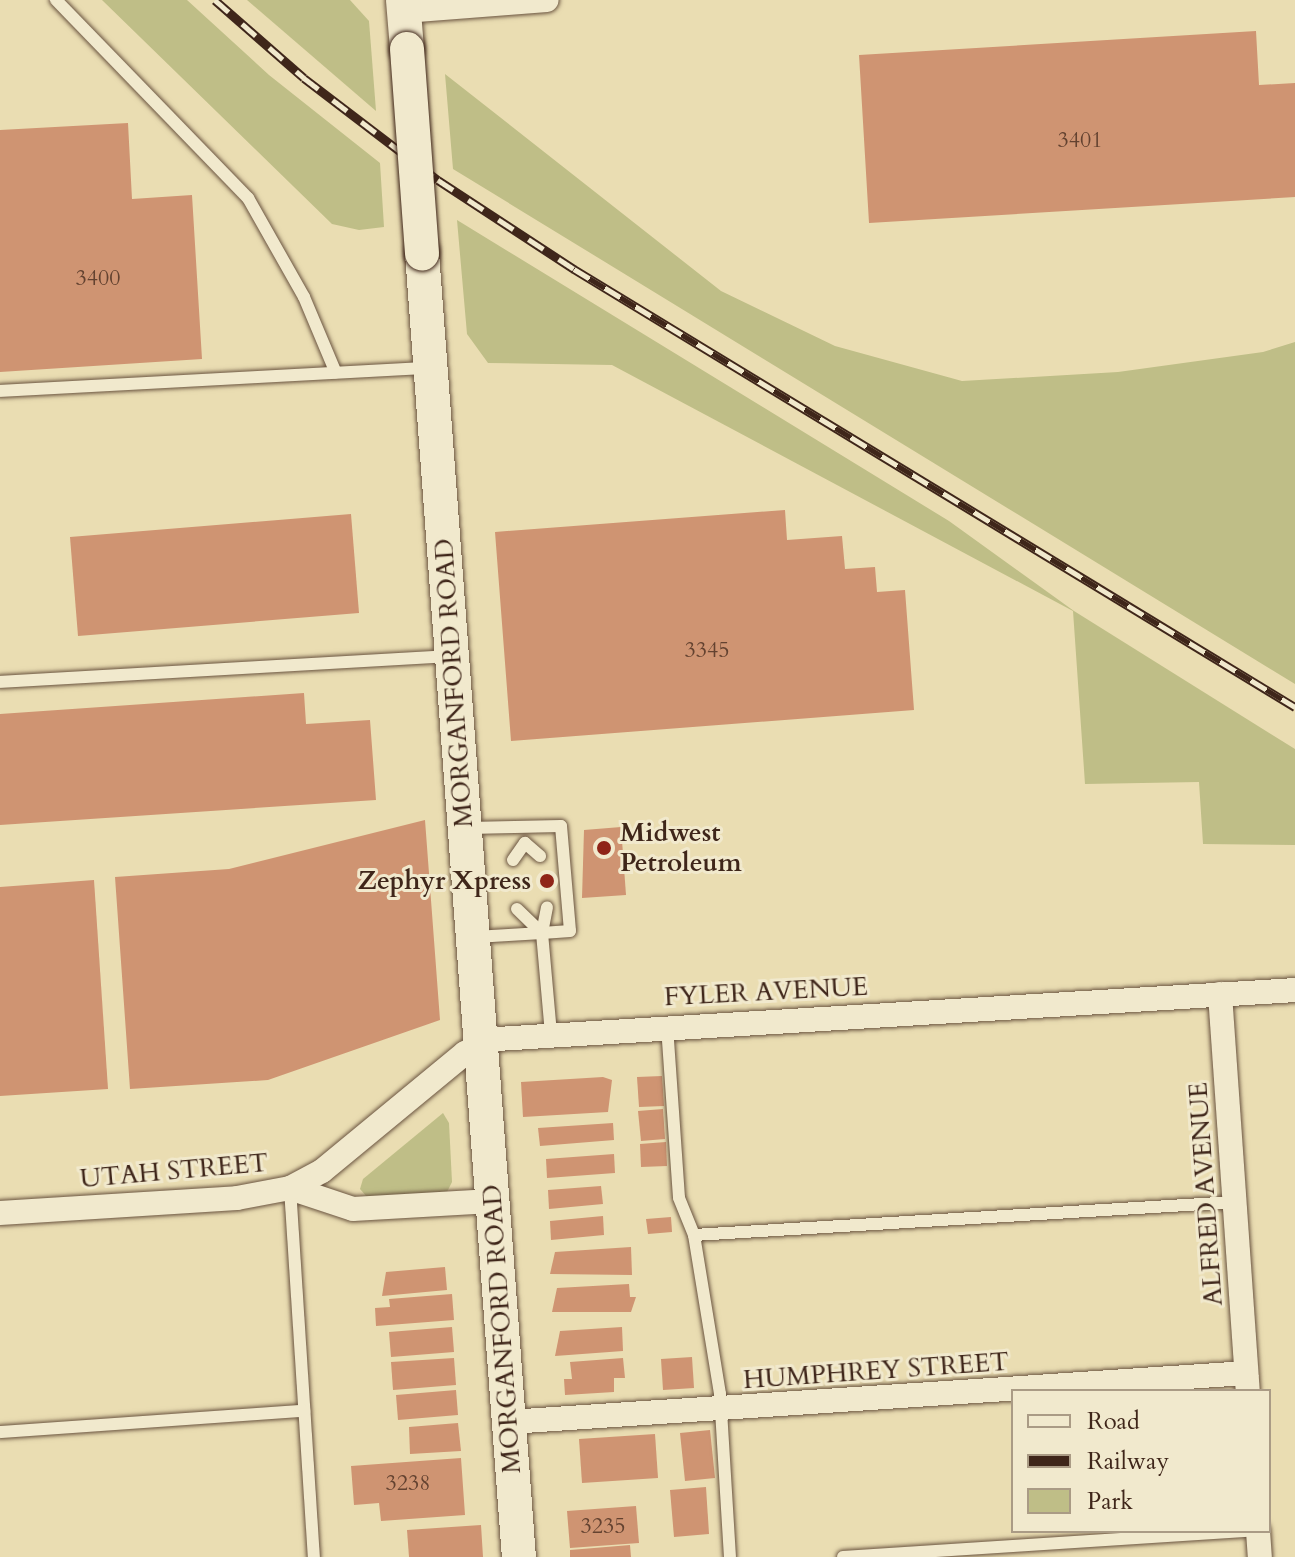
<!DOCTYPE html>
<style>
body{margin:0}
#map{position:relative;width:1295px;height:1557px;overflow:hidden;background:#eaddb2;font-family:Cardo,serif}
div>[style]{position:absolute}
.green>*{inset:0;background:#bfbe87}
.building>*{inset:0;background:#cf9472}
.roads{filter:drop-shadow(0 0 2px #6a5440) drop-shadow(0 0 2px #6a5440)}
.lane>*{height:12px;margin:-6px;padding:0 6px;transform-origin:6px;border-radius:6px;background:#f1e9cd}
.street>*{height:24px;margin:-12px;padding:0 12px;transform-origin:12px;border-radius:12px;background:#f1e9cd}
.secondary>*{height:34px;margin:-17px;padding:0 17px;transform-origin:17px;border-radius:17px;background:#f1e9cd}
.rail>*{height:9px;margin-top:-4.5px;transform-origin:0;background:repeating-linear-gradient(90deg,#f1e9cd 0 18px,#3f261a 0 36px);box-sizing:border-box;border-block:2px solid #3f261a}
.bridges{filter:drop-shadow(0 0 2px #3f261a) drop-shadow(0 0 2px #3f261a)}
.secondary-bridge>*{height:34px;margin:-17px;padding:0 17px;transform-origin:17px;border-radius:17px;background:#f1e9cd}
.dots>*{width:22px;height:22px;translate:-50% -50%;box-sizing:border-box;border:4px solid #f1e9cd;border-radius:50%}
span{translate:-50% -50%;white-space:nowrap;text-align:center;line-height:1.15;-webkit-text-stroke:6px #f1e9cd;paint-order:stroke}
.number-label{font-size:22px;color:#634230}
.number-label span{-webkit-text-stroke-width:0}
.street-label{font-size:26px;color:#3f261a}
.poi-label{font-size:26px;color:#3f261a;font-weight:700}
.left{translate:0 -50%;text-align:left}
.right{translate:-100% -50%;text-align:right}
.legend{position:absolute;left:1011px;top:1389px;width:260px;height:144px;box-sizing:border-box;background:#f1e9cd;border:2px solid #aa9b85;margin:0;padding:10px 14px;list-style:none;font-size:24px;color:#3f261a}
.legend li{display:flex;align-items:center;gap:16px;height:40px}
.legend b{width:40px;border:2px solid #aa9b85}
</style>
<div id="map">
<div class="green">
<i style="clip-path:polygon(102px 0,187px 0,269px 75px,380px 163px,384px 227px,359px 230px,332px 224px)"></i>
<i style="clip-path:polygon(247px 0,350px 0,369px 21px,376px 111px)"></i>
<i style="clip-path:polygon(445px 74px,721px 291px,835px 346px,962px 381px,1118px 372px,1263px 352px,1295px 342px,1295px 684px,453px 169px)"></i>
<i style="clip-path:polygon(457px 220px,949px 521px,1074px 611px,1295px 749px,1295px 845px,1203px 844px,1199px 782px,1085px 784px,1073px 611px,612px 365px,488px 363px,467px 334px)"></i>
<i style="clip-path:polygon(443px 1113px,449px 1123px,452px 1182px,447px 1192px,367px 1197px,360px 1189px,363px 1179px)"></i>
</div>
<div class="building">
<i style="clip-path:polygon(1256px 31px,1259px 85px,1295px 83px,1295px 197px,869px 223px,859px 55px)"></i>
<i style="clip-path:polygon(128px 123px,132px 199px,192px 195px,202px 359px,0 372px,0 130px)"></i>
<i style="clip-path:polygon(785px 510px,787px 540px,842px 536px,845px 569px,875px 567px,877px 592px,905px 590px,914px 710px,511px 741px,495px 532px)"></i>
<i style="clip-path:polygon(351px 514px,359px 613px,78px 636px,70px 537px)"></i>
<i style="clip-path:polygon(304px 693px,306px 724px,370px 720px,376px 800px,0 825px,0 714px)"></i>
<i style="clip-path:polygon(425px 820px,440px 1020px,268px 1080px,130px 1089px,115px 877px,229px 869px)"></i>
<i style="clip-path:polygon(621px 827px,626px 895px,582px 898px,584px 830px)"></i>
<i style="clip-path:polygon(94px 880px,108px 1089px,0 1096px,0 887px)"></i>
<i style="clip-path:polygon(662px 1076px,664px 1106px,639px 1107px,637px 1077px)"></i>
<i style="clip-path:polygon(603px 1077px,612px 1080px,608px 1112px,523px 1117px,521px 1082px)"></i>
<i style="clip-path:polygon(663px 1109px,665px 1139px,641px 1141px,638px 1111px)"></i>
<i style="clip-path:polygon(613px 1123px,614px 1140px,540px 1146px,538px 1128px)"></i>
<i style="clip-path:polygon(666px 1142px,667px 1166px,641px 1167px,640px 1144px)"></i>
<i style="clip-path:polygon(614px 1154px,615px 1173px,547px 1178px,546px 1159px)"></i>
<i style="clip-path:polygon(601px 1186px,603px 1204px,549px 1209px,548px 1190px)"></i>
<i style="clip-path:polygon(603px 1216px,604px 1235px,551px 1240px,550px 1221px)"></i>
<i style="clip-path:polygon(671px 1217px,672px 1232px,648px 1234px,646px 1219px)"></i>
<i style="clip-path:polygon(631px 1247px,632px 1275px,550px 1274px,555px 1252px)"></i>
<i style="clip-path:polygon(445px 1267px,447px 1290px,382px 1296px,386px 1272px)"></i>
<i style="clip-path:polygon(629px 1284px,630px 1297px,636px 1297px,631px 1312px,552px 1312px,557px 1288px)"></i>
<i style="clip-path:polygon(452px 1294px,454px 1320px,376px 1326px,375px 1308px,390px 1307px,389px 1299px)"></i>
<i style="clip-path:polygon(452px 1327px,454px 1352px,391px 1357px,389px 1332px)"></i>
<i style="clip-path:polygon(622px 1327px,623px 1351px,555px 1356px,560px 1331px)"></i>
<i style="clip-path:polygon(692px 1357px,694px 1388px,663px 1390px,661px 1359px)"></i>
<i style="clip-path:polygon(454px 1358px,456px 1385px,393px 1390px,391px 1362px)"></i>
<i style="clip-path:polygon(623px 1358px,625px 1378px,614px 1378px,614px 1392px,565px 1395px,564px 1379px,572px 1379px,570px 1362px)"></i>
<i style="clip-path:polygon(456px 1390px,458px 1415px,398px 1420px,396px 1395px)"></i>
<i style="clip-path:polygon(458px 1423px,461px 1451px,410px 1454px,409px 1427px)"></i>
<i style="clip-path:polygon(710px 1430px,715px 1478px,685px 1481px,680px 1433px)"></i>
<i style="clip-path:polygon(655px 1434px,658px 1478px,582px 1483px,579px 1439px)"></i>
<i style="clip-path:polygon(461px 1458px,465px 1515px,381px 1521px,379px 1503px,354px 1505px,351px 1466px)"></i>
<i style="clip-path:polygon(706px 1487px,709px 1534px,674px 1537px,670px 1490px)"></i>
<i style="clip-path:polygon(636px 1506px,639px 1543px,570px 1548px,567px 1511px)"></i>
<i style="clip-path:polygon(481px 1525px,483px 1557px,409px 1557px,407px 1530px)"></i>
<i style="clip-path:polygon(630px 1545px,631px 1557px,570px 1557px,570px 1550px)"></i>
</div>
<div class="roads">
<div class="lane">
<i style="left:56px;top:0;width:276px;rotate:45.9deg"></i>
<i style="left:248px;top:198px;width:114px;rotate:60.5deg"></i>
<i style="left:304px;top:297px;width:82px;rotate:67.2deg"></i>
<i style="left:0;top:391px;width:428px;rotate:-3.1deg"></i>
<i style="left:0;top:682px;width:450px;rotate:-3.3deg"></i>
<i style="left:468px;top:828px;width:93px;rotate:-1.2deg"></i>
<i style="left:561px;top:826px;width:105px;rotate:85.1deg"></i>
<i style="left:570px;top:931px;width:28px;rotate:176deg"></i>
<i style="left:513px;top:860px;width:21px;rotate:-55deg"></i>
<i style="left:525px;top:843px;width:20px;rotate:41deg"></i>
<i style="left:517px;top:909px;width:35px;rotate:44deg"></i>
<i style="left:542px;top:933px;width:26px;rotate:-79deg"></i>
<i style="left:475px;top:937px;width:67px;rotate:-3.4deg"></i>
<i style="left:542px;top:933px;width:101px;rotate:84.9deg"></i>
<i style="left:667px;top:1026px;width:172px;rotate:86deg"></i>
<i style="left:679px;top:1198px;width:40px;rotate:68deg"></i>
<i style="left:694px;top:1235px;width:542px;rotate:-3.49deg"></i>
<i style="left:290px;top:1188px;width:370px;rotate:86.3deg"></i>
<i style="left:694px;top:1235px;width:161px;rotate:80.7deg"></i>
<i style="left:720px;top:1394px;width:163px;rotate:86.5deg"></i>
<i style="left:0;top:1432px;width:305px;rotate:-4deg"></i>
<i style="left:843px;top:1557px;width:406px;rotate:-3.7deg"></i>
</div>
<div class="street">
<i style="left:404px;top:11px;width:143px;rotate:-4.4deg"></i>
<i style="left:1220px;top:994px;width:398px;rotate:86deg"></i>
<i style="left:290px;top:1188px;width:66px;rotate:18.4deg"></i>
<i style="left:353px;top:1209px;width:139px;rotate:-3.3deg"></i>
<i style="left:0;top:1213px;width:237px;rotate:-3.6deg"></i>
<i style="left:237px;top:1198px;width:54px;rotate:-10.7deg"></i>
<i style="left:290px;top:1188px;width:36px;rotate:-28deg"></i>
<i style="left:322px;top:1171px;width:185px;rotate:-39.5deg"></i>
<i style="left:465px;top:1053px;width:35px;rotate:-24deg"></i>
<i style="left:497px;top:1039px;width:800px;rotate:-3.51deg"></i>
<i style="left:509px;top:1422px;width:739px;rotate:-3.8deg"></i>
<i style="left:1258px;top:1531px;width:26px;rotate:86deg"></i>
</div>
<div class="secondary">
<i style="left:403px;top:0;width:49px;rotate:85.3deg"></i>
<i style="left:422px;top:253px;width:1308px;rotate:85.75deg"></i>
</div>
</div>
<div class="rail">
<i style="left:215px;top:0;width:118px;rotate:41.2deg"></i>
<i style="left:304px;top:78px;width:168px;rotate:37.3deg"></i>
<i style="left:438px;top:180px;width:163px;rotate:33.2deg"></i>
<i style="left:574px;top:269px;width:844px;rotate:31.28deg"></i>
</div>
<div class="bridges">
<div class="secondary-bridge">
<i style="left:407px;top:49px;width:205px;rotate:85.8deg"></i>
</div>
</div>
<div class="dots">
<i style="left:604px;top:848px;background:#8f2418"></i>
<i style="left:547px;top:881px;background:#8f2418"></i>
</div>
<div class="number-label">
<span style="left:1080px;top:141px">3401</span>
<span style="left:98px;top:279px">3400</span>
<span style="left:707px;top:651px">3345</span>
<span style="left:408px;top:1484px">3238</span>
<span style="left:603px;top:1527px">3235</span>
</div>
<div class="street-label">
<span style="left:454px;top:683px;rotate:-94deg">MORGANFORD ROAD</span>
<span style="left:766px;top:992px;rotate:-3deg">FYLER AVENUE</span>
<span style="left:174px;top:1171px;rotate:-5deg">UTAH STREET</span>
<span style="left:1206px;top:1194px;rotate:-94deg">ALFRED AVENUE</span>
<span style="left:502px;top:1329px;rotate:-94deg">MORGANFORD ROAD</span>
<span style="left:876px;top:1371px;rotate:-4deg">HUMPHREY STREET</span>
</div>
<div class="poi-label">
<span class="left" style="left:620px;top:848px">Midwest<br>Petroleum</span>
<span class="right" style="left:531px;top:881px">Zephyr Xpress</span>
</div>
<ul class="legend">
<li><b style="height:10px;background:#f1e9cd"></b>Road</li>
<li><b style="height:10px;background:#3f261a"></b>Railway</li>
<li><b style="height:22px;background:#bfbe87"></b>Park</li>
</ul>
</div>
